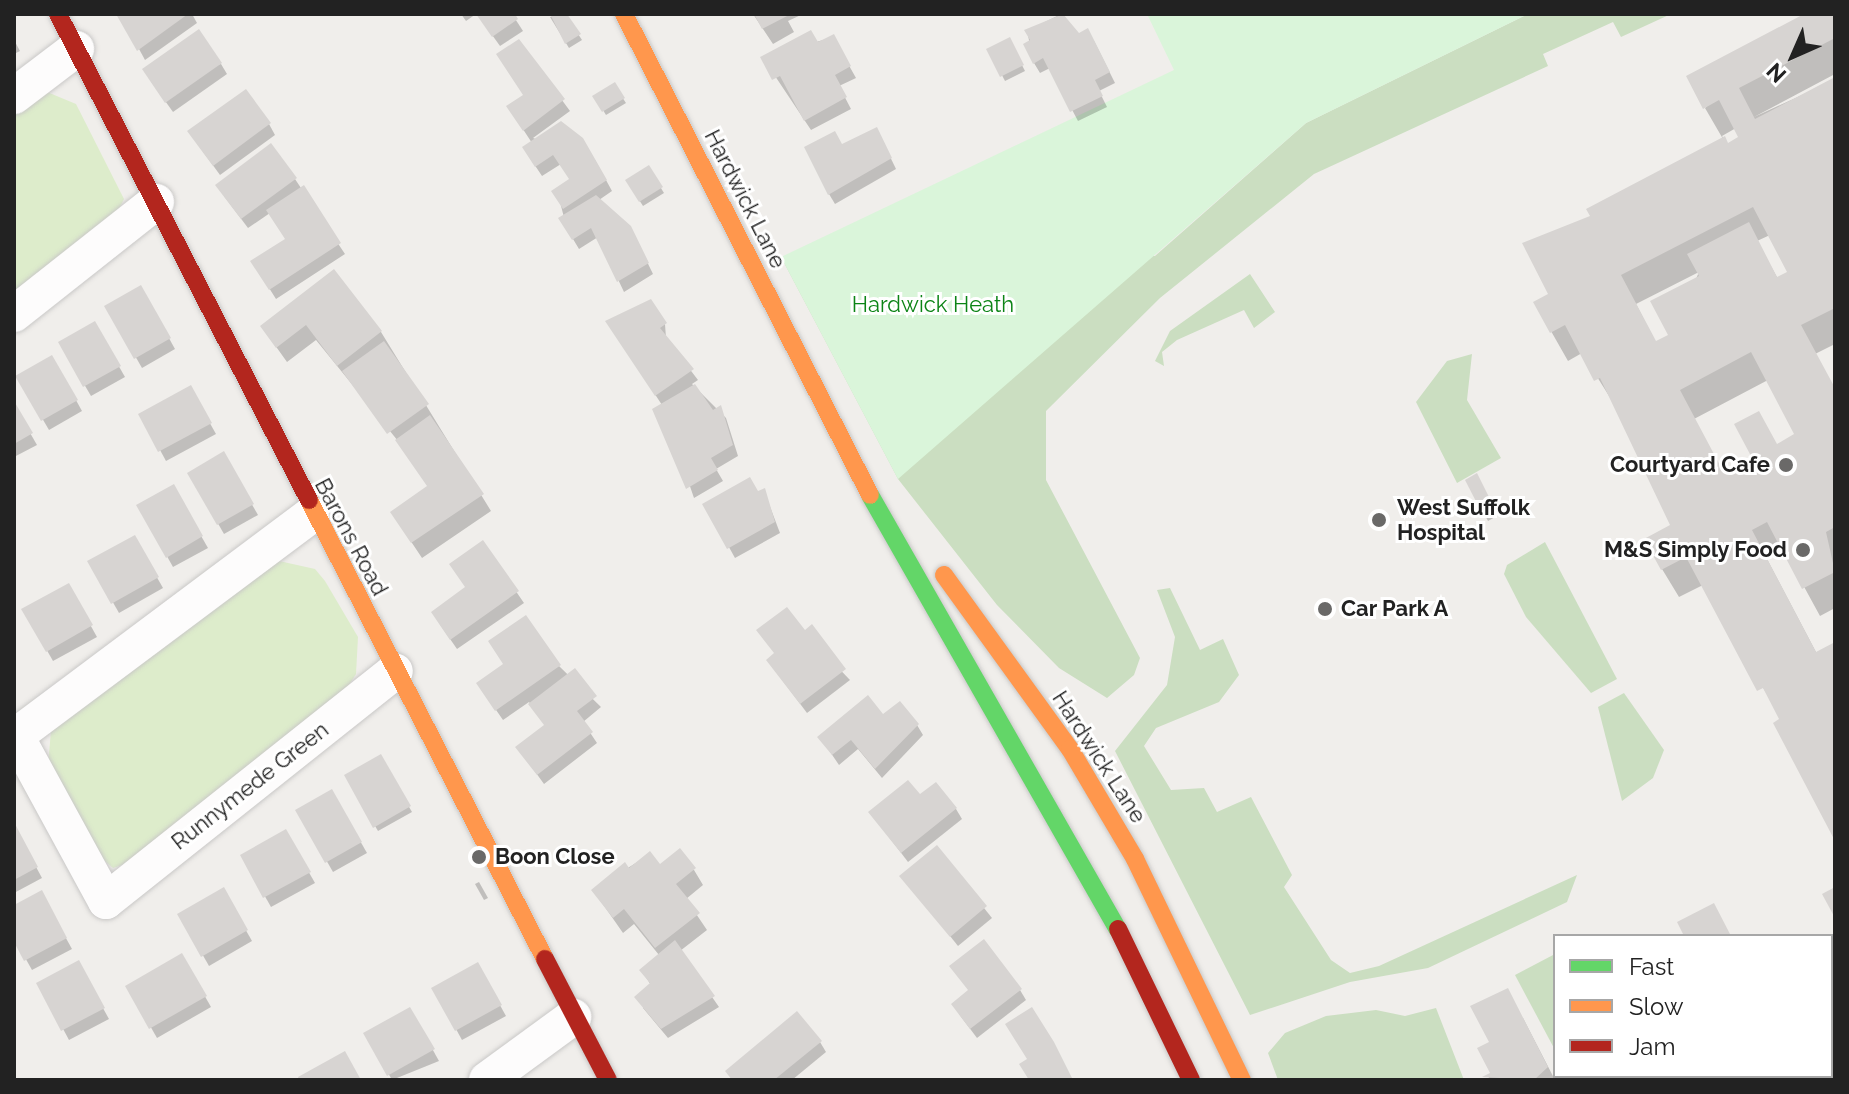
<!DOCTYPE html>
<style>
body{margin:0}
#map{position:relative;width:1849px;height:1094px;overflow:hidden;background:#f0eeeb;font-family:Raleway,sans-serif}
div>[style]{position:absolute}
.grass>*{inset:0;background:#ddeccb}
.forest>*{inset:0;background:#cbdec1}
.park>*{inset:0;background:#daf5da}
.shadow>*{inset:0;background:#0003}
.building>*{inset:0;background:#d7d4d2}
.roads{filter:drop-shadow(0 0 2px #c9c8c7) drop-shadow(0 0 2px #c9c8c7)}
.street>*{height:36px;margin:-18px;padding:0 18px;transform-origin:18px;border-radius:18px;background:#fdfcfc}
.fast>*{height:18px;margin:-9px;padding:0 9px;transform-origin:9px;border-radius:9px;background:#63d668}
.slow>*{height:18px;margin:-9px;padding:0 9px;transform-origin:9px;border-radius:9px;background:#ff974d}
.jam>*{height:18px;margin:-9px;padding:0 9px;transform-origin:9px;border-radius:9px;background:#b3261e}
.dots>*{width:22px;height:22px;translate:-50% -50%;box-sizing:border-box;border:4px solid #fff;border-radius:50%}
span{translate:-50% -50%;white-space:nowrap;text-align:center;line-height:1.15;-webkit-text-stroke:6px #fff;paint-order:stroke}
.street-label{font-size:22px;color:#222}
.park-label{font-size:22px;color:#0c8416}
.poi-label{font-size:22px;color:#222;font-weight:700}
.right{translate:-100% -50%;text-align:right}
.left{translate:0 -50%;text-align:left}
.frame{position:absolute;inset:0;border:16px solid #222;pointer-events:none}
.legend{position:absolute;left:1553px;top:934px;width:280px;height:144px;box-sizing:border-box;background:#fff;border:2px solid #a7a7a7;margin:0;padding:10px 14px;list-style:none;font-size:24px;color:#222}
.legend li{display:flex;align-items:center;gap:16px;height:40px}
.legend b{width:40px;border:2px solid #a7a7a7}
.north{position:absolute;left:1753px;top:16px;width:80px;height:80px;-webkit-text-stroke:6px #fff;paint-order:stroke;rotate:225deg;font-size:22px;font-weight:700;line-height:32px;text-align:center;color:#222}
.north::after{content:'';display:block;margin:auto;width:28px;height:36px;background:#222;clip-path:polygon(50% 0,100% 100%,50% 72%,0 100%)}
</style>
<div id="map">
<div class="grass">
<i style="clip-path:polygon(47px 92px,76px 104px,124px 199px,115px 217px,14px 297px,14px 111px)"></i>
<i style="clip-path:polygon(279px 561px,315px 569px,325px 581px,358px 637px,356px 674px,344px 693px,131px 862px,113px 868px,99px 856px,48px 765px,51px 731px)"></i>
</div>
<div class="forest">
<i style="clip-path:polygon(1528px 14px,1671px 14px,1621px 37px,1613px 22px,1543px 54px,1548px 66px,1314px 174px,1160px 298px,1046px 411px,1046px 480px,1140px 658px,1134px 675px,1107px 698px,1059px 668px,997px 605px,898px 479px,781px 257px,1155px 256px,1306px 123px)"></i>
<i style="clip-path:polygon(1250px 274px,1275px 312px,1254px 328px,1244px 310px,1177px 340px,1162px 352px,1164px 366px,1155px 361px,1170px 331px)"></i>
<i style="clip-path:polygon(1472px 354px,1467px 400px,1501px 458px,1457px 483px,1416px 402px,1447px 361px)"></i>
<i style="clip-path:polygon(1545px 542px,1617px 679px,1591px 693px,1526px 617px,1504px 574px,1507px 565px)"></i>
<i style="clip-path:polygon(1170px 588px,1200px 650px,1223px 639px,1239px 675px,1219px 702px,1156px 728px,1144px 746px,1171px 790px,1204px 788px,1217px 812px,1251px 797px,1292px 875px,1284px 887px,1331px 960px,1350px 973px,1379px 966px,1577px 875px,1567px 902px,1428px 968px,1350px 982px,1250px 1015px,1115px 751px,1167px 685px,1175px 637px,1157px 590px)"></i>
<i style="clip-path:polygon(1624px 693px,1664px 750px,1653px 778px,1622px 801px,1598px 707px)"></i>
<i style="clip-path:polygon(1555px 954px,1555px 1050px,1515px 975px)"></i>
<i style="clip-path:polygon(1436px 1008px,1464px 1080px,1278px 1080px,1268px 1053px,1285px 1033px,1326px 1016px,1376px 1010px,1405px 1016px)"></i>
</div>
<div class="park">
<i style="clip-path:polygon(1147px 14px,1528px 14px,1306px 123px,898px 479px,781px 257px,1174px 70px)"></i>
</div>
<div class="shadow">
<i style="clip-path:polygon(120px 14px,192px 14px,197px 23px,145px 60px)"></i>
<i style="clip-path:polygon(461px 14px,476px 14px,466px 21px)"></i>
<i style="clip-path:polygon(477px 14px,512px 14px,523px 31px,500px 46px)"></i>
<i style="clip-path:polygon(565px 14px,582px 40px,569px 48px,550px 17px)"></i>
<i style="clip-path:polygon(753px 14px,803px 14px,788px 21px,794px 32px,773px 44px)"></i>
<i style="clip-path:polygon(1061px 14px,1078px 35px,1094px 41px,1115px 83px,1099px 91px,1107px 107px,1078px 121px,1050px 68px,1040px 73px,1034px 63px,1027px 31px)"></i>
<i style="clip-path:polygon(evenodd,1808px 14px,1835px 14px,1835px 74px,1754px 117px,1835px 80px,1835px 344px,1815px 354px,1835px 391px,1835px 608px,1820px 616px,1784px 550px,1767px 559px,1817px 654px,1835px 644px,1835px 837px,1782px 720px,1703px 585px,1679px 597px,1662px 569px,1673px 526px,1616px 407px,1582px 353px,1568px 361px,1535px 303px,1551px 295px,1593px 217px,1723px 139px,1705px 108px,1808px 14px,1736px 128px,1741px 138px,1728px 145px,1722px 136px,1736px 128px,1808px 14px,1770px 235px,1790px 273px,1778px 279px,1757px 241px,1770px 235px,1808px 14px,1699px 272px,1671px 336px,1656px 343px,1636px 304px,1699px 272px,1808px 14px,1768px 380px,1797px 435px,1723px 473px,1694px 419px,1768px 380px)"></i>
<i style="clip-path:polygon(833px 37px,856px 78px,839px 86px,851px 109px,811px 130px,763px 58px)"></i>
<i style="clip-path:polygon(14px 40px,20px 51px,14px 54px)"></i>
<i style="clip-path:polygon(1009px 40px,1025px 71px,1005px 81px,989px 50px)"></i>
<i style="clip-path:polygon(519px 42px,570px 111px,533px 138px,595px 160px,612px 191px,599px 200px,636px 239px,653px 274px,624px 292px,598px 237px,579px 249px,567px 229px,560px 202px,571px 180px,561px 164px,542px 176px,530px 158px,532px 143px,515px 117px,525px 96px)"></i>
<i style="clip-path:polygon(221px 64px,227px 74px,173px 112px,150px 80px)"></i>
<i style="clip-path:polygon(614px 85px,626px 103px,606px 115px,595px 97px)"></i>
<i style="clip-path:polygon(269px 124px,275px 135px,220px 175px,196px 142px)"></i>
<i style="clip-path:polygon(882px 140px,896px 169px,835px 204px,829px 194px,842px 146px)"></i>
<i style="clip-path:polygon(648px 167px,664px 193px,643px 206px,627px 181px)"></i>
<i style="clip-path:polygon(295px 179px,345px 254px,276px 299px,259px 272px,287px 240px,270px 213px,248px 228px,224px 196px)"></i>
<i style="clip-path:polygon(334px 272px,381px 332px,491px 511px,422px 558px,402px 528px,429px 488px,398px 441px,316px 340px,287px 362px,262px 327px)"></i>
<i style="clip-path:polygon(141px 288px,175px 349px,142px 368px,107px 307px)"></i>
<i style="clip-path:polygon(94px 323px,125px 377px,91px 396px,60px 343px)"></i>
<i style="clip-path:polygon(665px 324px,666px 338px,698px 380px,692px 384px,726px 418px,738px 456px,716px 469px,723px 481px,694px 498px,662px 405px,614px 332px)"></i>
<i style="clip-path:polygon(52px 357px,82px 411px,49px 430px,18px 377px)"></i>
<i style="clip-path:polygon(190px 388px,216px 434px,166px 461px,141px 415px)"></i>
<i style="clip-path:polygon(14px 405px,37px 445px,14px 457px)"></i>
<i style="clip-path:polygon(223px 454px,258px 515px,224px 534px,189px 473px)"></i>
<i style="clip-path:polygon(1476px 476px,1497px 516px,1488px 521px,1467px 481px)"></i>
<i style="clip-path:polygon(173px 487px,208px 548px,173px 567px,139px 506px)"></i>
<i style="clip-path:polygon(764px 491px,780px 533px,735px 558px,705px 504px)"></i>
<i style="clip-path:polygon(134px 537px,163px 588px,119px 613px,90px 562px)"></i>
<i style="clip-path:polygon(482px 542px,524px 603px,457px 649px,439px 623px,467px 589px)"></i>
<i style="clip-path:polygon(68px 585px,97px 637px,53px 661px,24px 610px)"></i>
<i style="clip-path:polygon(805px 633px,850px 680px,807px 713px,768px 661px)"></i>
<i style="clip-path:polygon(559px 666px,601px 707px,583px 722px,597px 743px,544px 784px,518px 748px,546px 726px,529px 702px,503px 720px,485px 694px)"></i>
<i style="clip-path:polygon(883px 717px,917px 725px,923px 735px,882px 778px,858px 749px,839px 765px,820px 737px)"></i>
<i style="clip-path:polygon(380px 757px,412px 812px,378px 831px,346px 776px)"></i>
<i style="clip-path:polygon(332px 792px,367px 853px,333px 872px,298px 811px)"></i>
<i style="clip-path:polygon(920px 797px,956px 809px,962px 819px,908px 862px,870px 812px)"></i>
<i style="clip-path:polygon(14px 826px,42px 878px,14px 893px)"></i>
<i style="clip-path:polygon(286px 832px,315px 883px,271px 907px,242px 856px)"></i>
<i style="clip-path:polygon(936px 848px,992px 918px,958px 946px,902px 876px)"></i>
<i style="clip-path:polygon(650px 854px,660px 866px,694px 870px,703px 885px,686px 899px,707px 930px,680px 951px,719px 1007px,668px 1038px,643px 1008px,651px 985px,641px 970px,659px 955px,634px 924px,623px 933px,593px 890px)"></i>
<i style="clip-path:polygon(479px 882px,488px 898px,484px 900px,475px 884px)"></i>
<i style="clip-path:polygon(223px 890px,252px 941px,209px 966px,180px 915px)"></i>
<i style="clip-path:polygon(41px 893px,72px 949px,32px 970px,14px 938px,14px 907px)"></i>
<i style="clip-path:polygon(182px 956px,211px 1007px,157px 1038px,128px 987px)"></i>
<i style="clip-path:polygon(78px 963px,109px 1019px,69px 1040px,39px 984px)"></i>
<i style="clip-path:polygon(477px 964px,506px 1016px,462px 1040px,434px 989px)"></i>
<i style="clip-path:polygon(1020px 990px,1026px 1000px,977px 1038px,959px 1014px,970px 992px)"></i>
<i style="clip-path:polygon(410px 1009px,439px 1061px,392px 1080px,366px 1034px)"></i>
<i style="clip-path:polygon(1523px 1018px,1555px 1080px,1486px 1080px,1493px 1074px)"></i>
<i style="clip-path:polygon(820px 1042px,826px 1052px,792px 1080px,732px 1080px)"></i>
</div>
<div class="building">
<i style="clip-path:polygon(116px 14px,188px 14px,137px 51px)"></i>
<i style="clip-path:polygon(476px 14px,515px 14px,518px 19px,492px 37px)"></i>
<i style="clip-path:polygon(550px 14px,567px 14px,581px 34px,565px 44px)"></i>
<i style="clip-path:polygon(754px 14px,791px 14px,762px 29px)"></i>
<i style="clip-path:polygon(1063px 14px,1079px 33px,1088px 28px,1110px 72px,1095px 80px,1103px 96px,1070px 112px,1043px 58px,1033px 64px,1023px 44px,1030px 40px,1024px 30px)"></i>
<i style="clip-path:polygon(evenodd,1804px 14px,1835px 14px,1835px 38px,1739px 88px,1755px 119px,1835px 77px,1835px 308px,1801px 325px,1835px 388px,1835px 527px,1826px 532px,1835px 572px,1802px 589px,1767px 522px,1752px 530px,1816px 652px,1835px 642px,1835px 841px,1773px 723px,1779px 719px,1763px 688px,1757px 691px,1686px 557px,1661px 570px,1644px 539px,1670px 525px,1600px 378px,1594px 381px,1565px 325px,1550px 333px,1533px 302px,1548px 294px,1522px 243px,1590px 216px,1586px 209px,1725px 136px,1728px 143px,1738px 137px,1719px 100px,1703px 109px,1686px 76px,1804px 14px,1753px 207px,1787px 272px,1777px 277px,1749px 222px,1687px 254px,1699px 276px,1650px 301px,1668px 335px,1656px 341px,1621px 275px,1753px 207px,1804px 14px,1751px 352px,1794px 434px,1777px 444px,1759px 411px,1734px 424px,1751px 456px,1723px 471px,1680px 390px,1751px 352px)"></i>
<i style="clip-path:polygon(199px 29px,222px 63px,165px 103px,142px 69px)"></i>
<i style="clip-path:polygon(811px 30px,818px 42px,834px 34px,851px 66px,835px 75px,847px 97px,804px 121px,780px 76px,772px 80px,760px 57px)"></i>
<i style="clip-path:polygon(1010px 37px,1024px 65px,1000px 77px,986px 49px)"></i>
<i style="clip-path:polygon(519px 39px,565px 99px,523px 131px,506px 106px,523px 95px,496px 54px)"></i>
<i style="clip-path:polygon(615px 82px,625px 98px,602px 112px,592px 96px)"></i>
<i style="clip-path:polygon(246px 89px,271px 123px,213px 166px,187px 131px)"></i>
<i style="clip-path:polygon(561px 121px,583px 138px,607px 180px,563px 209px,551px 191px,569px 179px,553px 155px,535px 167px,522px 147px)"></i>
<i style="clip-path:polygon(877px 127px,892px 158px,828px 195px,804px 147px,835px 131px,842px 144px)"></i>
<i style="clip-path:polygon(271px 143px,297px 178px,241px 219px,215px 185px)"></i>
<i style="clip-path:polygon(649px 165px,663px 187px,639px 202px,625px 180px)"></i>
<i style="clip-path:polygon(304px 185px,341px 243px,269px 290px,250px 261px,285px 239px,266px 210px)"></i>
<i style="clip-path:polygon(596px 195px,631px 226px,649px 263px,617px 282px,591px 228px,572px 240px,558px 218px)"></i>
<i style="clip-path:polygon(334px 269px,382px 331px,337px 366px,306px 325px,276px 348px,260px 326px)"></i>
<i style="clip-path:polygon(141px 285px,171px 338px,134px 359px,104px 306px)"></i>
<i style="clip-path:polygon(651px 299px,667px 323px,660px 328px,694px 369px,655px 396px,605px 321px)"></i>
<i style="clip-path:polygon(95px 321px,121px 366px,83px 387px,58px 342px)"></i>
<i style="clip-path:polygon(384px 341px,429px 404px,387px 434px,342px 371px)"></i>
<i style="clip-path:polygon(52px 355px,78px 400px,41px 421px,15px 376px)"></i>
<i style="clip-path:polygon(695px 384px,713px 410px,721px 405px,733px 445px,711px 458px,718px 470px,686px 489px,652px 409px)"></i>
<i style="clip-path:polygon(191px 385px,212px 423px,158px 452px,138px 414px)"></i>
<i style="clip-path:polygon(14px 401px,33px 433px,14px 444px)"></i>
<i style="clip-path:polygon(430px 415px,484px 494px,411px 543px,390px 512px,427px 486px,395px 440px)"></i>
<i style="clip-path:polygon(224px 451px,254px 504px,217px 525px,187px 473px)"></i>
<i style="clip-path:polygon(1477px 473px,1496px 511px,1484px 517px,1465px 480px)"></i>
<i style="clip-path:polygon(750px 477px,758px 491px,765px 488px,775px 522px,727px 549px,702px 504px)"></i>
<i style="clip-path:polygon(174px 484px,203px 536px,166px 558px,136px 505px)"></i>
<i style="clip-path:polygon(135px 535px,159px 577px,111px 604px,87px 561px)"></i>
<i style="clip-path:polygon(483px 540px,519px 591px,450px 640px,431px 612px,465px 587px,449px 564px)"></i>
<i style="clip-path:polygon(69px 583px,93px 625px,46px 652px,21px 609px)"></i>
<i style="clip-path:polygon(787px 607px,805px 630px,812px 624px,846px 669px,800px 704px,766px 660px,774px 653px,756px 630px)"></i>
<i style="clip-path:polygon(526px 615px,561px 665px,495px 711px,476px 683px,503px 664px,488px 641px)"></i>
<i style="clip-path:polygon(575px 668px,597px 696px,577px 711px,593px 732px,537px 775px,515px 747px,544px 725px,528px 704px)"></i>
<i style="clip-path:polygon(868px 695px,883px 714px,900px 701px,919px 724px,875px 769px,851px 740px,832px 755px,817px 737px)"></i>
<i style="clip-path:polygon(381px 754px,411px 806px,373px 828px,344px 775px)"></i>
<i style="clip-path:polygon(908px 780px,920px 794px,936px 782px,957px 808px,901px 853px,868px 812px)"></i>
<i style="clip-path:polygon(332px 789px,362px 842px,325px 863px,295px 810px)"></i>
<i style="clip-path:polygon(14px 822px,38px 867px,14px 880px)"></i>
<i style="clip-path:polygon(286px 829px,311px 872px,263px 898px,240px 855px)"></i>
<i style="clip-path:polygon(937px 845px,987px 906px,950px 937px,899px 876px)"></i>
<i style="clip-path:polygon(680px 848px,696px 868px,676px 884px,700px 913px,655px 948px,624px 909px,613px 918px,591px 890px,625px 862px,629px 868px,650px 851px,660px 864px)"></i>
<i style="clip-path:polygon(224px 887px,248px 930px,201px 957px,177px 914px)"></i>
<i style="clip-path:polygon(1835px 887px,1835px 918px,1822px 894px)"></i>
<i style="clip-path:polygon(42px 890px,67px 938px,24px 961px,14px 942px,14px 905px)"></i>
<i style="clip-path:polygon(1714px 903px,1731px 936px,1684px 936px,1677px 922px)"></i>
<i style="clip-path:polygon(984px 939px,1022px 989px,970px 1029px,951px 1004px,968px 990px,949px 966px)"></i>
<i style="clip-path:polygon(675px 940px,715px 996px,661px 1029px,634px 997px,650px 983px,639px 970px)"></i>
<i style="clip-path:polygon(182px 953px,207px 996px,149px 1029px,125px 986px)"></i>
<i style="clip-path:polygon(79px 960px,105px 1008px,61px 1031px,36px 983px)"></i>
<i style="clip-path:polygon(478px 962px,502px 1005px,455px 1031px,431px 988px)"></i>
<i style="clip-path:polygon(1508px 988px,1548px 1067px,1534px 1080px,1482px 1077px,1490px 1073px,1477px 1048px,1489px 1042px,1470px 1006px)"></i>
<i style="clip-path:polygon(410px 1007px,435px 1049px,387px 1076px,363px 1033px)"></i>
<i style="clip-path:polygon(1032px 1007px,1054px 1042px,1073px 1080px,1029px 1080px,1019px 1064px,1027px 1059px,1005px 1024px)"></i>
<i style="clip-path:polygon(797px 1011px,822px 1041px,774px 1080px,732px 1080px,725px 1071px)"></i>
<i style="clip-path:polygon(345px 1051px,361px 1080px,299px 1080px,298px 1077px)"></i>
<i style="clip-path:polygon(1714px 1076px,1826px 1076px,1828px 1080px,1707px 1080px)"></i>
</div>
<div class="roads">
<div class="street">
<i style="left:14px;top:96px;width:78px;rotate:-37.2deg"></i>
<i style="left:14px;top:314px;width:181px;rotate:-38.3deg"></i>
<i style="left:311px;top:515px;width:369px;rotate:143.2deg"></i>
<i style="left:16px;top:736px;width:188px;rotate:61.4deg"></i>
<i style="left:106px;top:901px;width:369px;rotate:-38.5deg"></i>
<i style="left:487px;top:1080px;width:107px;rotate:-36.2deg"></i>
</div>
<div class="fast">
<i style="left:870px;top:495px;width:500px;rotate:60.3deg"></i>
</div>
<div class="slow">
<i style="left:624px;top:14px;width:540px;rotate:62.91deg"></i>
<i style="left:309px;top:500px;width:516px;rotate:62.79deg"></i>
<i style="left:944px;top:575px;width:215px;rotate:54.1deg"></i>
<i style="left:1070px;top:749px;width:128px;rotate:59.4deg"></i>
<i style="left:1135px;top:859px;width:246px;rotate:64.2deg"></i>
</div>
<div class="jam">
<i style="left:58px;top:14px;width:547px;rotate:62.69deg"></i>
<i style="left:1118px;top:929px;width:168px;rotate:64.2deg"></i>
<i style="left:545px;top:959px;width:136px;rotate:62.5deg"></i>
</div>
</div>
<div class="dots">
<i style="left:1786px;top:465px;background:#6a6968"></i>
<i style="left:1379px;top:520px;background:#6a6968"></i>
<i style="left:1803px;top:550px;background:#6a6968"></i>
<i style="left:1325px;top:609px;background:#6a6968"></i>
<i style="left:479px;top:857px;background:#6a6968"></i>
</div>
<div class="street-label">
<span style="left:745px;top:199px;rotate:63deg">Hardwick Lane</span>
<span style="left:351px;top:537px;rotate:62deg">Barons Road</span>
<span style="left:1099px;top:757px;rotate:57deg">Hardwick Lane</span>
<span style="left:250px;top:786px;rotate:-38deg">Runnymede Green</span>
</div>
<div class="park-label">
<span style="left:933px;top:305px">Hardwick Heath</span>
</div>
<div class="poi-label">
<span class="right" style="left:1770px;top:465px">Courtyard Cafe</span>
<span class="left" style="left:1397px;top:520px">West Suffolk<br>Hospital</span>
<span class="right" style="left:1787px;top:550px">M&amp;S Simply Food</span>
<span class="left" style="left:1341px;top:609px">Car Park A</span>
<span class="left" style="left:495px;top:857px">Boon Close</span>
</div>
<div class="frame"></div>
<ul class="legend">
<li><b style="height:10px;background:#63d668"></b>Fast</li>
<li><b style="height:10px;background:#ff974d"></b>Slow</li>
<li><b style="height:10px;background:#b3261e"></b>Jam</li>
</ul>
<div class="north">N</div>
</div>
